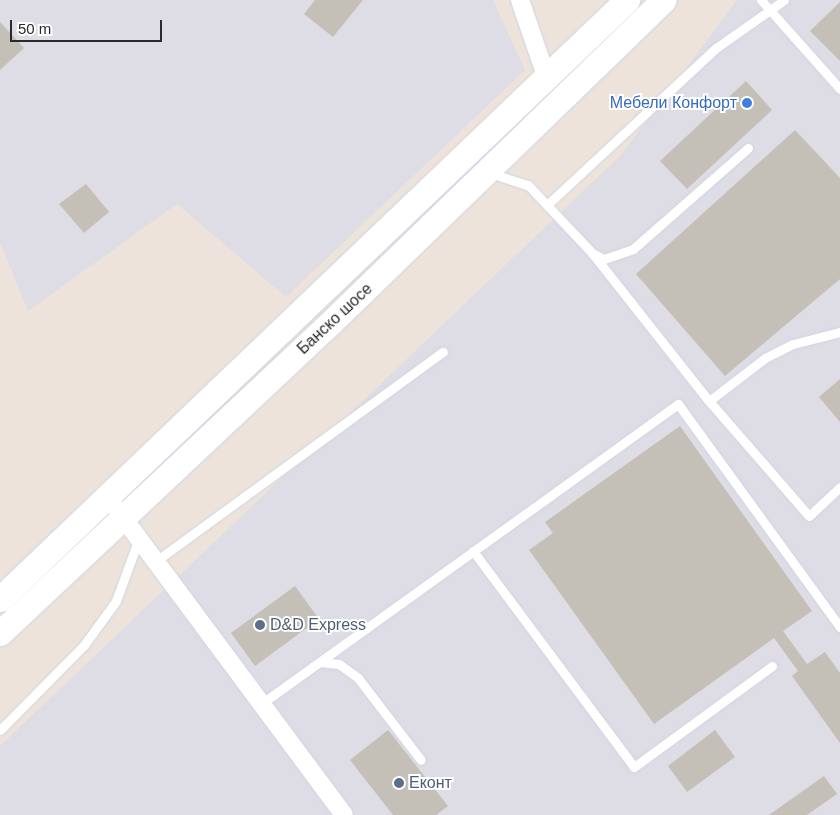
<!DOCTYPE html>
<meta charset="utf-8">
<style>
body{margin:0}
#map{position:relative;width:840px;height:815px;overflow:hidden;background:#ede3db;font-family:Arial,sans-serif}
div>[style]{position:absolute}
.industrial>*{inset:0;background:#dedce5}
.building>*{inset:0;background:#c4bfb7}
.roads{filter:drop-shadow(0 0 1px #d0d6e3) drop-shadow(0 0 1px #d0d6e3)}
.lane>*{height:9px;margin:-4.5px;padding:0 4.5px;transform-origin:4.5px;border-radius:4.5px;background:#fff}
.street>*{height:18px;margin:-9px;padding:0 9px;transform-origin:9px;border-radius:9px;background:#fff}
.secondary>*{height:25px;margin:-12.5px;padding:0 12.5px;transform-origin:12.5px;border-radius:12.5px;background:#fff}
.dots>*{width:14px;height:14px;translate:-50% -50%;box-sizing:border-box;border:2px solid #fff;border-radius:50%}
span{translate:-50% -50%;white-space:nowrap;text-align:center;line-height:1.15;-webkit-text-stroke:4px #fff;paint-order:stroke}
.shop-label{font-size:16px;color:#366cbe}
.right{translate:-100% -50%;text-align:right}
.street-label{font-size:16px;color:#2a2a2a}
.service-label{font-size:16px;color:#4e5e75}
.left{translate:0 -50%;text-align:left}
.scale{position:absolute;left:10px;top:20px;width:152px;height:22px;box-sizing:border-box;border:2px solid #2a2a2a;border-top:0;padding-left:6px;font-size:15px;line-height:18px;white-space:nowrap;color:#2a2a2a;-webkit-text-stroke:4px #fff;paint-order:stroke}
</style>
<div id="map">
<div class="industrial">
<i style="clip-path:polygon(0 0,493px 0,525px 70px,286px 297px,177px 204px,28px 311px,0 242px)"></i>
<i style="clip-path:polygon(737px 0,840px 0,840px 815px,0 815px,0 746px,621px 155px)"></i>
</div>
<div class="building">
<i style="clip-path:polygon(315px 0,363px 0,333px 37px,304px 14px)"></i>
<i style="clip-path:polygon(840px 2px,840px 61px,810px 31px)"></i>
<i style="clip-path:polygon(0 22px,24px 48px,0 70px)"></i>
<i style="clip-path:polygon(746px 81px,772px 110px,687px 189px,660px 161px)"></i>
<i style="clip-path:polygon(795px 130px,840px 178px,840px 279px,725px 376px,636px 274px)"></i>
<i style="clip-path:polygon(86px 184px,109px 212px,84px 233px,59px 204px)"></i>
<i style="clip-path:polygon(840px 379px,840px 422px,819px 397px)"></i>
<i style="clip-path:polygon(680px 426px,812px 611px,783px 631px,807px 664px,825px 652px,840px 673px,840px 743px,792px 676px,798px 671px,774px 638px,654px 724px,529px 550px,553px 533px,545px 522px)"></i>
<i style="clip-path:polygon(295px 586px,319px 619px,255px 666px,231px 633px)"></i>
<i style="clip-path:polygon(388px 730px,448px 806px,436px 815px,393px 815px,350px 760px)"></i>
<i style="clip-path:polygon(715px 730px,735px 757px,687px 792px,668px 766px)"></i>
<i style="clip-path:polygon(824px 776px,837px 794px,807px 815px,769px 815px)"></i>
</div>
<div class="roads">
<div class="lane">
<i style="left:761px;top:0;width:119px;rotate:48.4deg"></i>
<i style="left:490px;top:173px;width:40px;rotate:18deg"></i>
<i style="left:528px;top:185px;width:93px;rotate:46.7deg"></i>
<i style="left:592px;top:253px;width:13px;rotate:27deg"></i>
<i style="left:604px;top:259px;width:31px;rotate:-19deg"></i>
<i style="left:633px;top:249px;width:153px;rotate:-41.3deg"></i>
<i style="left:548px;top:204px;width:229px;rotate:-42.9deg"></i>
<i style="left:716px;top:48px;width:83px;rotate:-35.2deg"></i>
<i style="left:592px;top:253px;width:189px;rotate:51.7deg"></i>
<i style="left:709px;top:401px;width:152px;rotate:49deg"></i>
<i style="left:809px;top:516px;width:42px;rotate:-43.1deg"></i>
<i style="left:709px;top:401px;width:71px;rotate:-37.5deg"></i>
<i style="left:765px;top:358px;width:31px;rotate:-27deg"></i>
<i style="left:793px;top:344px;width:49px;rotate:-14.3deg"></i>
<i style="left:473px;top:551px;width:269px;rotate:53.3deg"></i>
<i style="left:634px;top:767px;width:171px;rotate:-36.2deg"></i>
<i style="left:156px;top:561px;width:355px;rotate:-36.1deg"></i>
<i style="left:320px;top:662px;width:19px;rotate:6deg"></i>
<i style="left:339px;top:664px;width:24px;rotate:36deg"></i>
<i style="left:358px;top:678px;width:103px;rotate:52.5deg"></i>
<i style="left:261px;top:704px;width:514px;rotate:-35.73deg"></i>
<i style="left:678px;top:404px;width:276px;rotate:54deg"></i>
<i style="left:0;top:730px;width:120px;rotate:-45.3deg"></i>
<i style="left:84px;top:645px;width:54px;rotate:-54deg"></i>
<i style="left:116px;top:601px;width:67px;rotate:-69.9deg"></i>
</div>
<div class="street">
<i style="left:520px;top:0;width:83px;rotate:71.1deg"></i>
<i style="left:116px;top:508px;width:382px;rotate:53.4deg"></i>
</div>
<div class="secondary">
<i style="left:0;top:599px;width:867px;rotate:-43.69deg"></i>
<i style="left:0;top:633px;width:447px;rotate:-43.2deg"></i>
<i style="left:326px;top:327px;width:470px;rotate:-44.1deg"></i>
</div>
</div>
<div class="dots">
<i style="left:747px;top:103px;background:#3f7fe0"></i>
<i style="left:260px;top:625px;background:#5c6f8a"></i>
<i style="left:399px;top:783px;background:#5c6f8a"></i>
</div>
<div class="shop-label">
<span class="right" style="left:737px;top:103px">Мебели Конфорт</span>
</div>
<div class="street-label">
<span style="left:335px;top:319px;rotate:-43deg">Банско шосе</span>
</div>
<div class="service-label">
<span class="left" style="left:270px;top:625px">D&amp;D Express</span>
<span class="left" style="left:409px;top:783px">Еконт</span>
</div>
<div class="scale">50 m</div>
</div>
